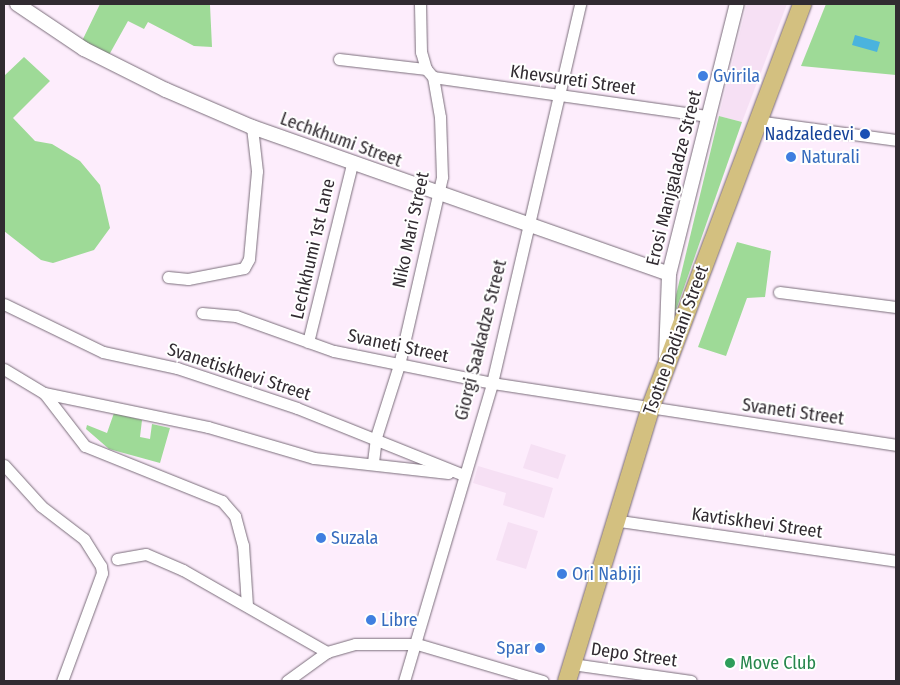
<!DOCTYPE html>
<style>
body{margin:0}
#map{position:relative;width:900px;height:685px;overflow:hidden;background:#fdedfc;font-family:"Fira Sans Condensed",sans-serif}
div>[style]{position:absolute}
.built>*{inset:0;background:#f6e0f4}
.green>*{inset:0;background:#9eda97}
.water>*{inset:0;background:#4ab3de}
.roads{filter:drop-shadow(0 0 1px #7a6d7a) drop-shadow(0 0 1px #7a6d7a)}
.minor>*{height:11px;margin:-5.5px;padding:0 5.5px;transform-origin:5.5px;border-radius:5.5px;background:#fff}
.tertiary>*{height:14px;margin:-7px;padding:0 7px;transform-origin:7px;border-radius:7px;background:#fff}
.primary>*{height:18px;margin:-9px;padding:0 9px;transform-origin:9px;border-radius:9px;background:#d3c080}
.dots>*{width:14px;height:14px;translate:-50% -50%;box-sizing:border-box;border:2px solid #fff;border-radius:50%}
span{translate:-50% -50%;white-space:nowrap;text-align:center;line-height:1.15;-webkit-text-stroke:4px #fff;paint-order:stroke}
.shop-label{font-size:18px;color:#366cbe}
.left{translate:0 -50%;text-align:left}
.right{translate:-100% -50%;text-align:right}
.street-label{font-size:18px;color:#312b31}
.transit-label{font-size:18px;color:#164399}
.leisure-label{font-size:18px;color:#27864d}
.frame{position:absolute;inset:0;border:5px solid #312b31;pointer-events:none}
</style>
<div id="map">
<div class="built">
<i style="clip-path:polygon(747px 4px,787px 4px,742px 122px,719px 116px)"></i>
<i style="clip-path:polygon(531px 444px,566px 455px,558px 479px,523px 468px)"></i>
<i style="clip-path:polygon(478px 466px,553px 488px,544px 518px,503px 505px,506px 493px,473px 483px)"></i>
<i style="clip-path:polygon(508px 522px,538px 531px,526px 569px,496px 560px)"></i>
</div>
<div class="green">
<i style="clip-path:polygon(100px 4px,221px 4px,210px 5px,212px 47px,194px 46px,148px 22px,144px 29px,128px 21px,109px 55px,82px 41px)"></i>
<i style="clip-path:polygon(826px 4px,896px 4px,896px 75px,801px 66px)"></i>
<i style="clip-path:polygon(24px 57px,50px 81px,13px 118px,35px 141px,52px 144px,80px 161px,100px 185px,110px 228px,94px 250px,53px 263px,41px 260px,4px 231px,4px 76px)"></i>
<i style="clip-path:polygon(719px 116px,742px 122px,674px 316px,671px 316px)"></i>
<i style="clip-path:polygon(737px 242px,771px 251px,765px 297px,747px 298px,726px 356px,698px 347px)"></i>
<i style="clip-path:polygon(114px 413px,142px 420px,140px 437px,150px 439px,152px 424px,170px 428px,160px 463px,109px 449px,86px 429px,87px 425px,107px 433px)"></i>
</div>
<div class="water">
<i style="clip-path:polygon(855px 35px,880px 42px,877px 52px,852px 45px)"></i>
</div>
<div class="roads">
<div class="minor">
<i style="left:339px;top:59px;width:88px;rotate:6.6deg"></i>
<i style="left:433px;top:77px;width:278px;rotate:8.1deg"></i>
<i style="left:756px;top:121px;width:141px;rotate:7.7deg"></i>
<i style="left:168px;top:277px;width:20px;rotate:6deg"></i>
<i style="left:188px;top:279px;width:57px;rotate:-11.1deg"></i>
<i style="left:244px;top:268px;width:10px;rotate:-61deg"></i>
<i style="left:249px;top:259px;width:88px;rotate:-84.8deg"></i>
<i style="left:257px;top:171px;width:44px;rotate:-96.5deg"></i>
<i style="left:779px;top:292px;width:118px;rotate:7.3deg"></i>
<i style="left:4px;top:304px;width:110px;rotate:25.9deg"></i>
<i style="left:103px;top:352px;width:76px;rotate:12.2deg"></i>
<i style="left:177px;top:368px;width:126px;rotate:18.4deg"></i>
<i style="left:297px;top:408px;width:180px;rotate:21.9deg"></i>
<i style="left:202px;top:313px;width:34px;rotate:5deg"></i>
<i style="left:236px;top:316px;width:104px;rotate:19.7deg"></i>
<i style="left:334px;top:351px;width:161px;rotate:11.4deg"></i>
<i style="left:492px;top:383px;width:409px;rotate:8.7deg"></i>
<i style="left:308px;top:342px;width:183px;rotate:-76.1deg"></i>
<i style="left:4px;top:369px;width:47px;rotate:31deg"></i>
<i style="left:44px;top:393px;width:67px;rotate:52.3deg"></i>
<i style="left:85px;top:446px;width:148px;rotate:21.9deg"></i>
<i style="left:222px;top:501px;width:20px;rotate:49deg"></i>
<i style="left:235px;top:516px;width:30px;rotate:75deg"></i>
<i style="left:243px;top:545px;width:60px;rotate:86.2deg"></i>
<i style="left:44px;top:393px;width:167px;rotate:11.7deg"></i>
<i style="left:208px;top:427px;width:110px;rotate:16.3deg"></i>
<i style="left:314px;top:458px;width:135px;rotate:6.4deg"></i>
<i style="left:373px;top:462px;width:25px;rotate:-83deg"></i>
<i style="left:376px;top:437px;width:76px;rotate:-72.3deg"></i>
<i style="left:399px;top:365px;width:193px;rotate:-77.1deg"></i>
<i style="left:442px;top:177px;width:60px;rotate:-91.9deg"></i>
<i style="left:440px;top:117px;width:41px;rotate:-99.9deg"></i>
<i style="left:433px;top:77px;width:11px;rotate:-131deg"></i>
<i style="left:426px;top:69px;width:18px;rotate:-106deg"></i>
<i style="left:421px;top:52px;width:48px;rotate:-91.2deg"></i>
<i style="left:4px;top:465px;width:55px;rotate:47.9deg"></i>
<i style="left:41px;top:506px;width:54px;rotate:37.5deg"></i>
<i style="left:84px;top:539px;width:32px;rotate:58deg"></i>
<i style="left:101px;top:566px;width:7px;rotate:82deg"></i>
<i style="left:102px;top:573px;width:115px;rotate:110.3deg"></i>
<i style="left:613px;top:520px;width:286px;rotate:8.2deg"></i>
<i style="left:117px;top:559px;width:29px;rotate:-10deg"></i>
<i style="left:146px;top:554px;width:40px;rotate:23.4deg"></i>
<i style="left:183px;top:570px;width:166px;rotate:29.7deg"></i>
<i style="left:572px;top:664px;width:120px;rotate:8.1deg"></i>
<i style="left:287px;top:681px;width:49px;rotate:-35.9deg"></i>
<i style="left:327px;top:652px;width:29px;rotate:-16deg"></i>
<i style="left:355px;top:644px;width:62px"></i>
<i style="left:417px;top:644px;width:131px;rotate:16.4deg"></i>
<i style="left:404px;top:681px;width:311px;rotate:-73.5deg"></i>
<i style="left:492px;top:383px;width:389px;rotate:-76.9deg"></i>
</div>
<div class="tertiary">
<i style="left:17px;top:4px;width:81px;rotate:33.9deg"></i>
<i style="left:84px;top:49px;width:92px;rotate:26.6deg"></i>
<i style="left:166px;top:90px;width:94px;rotate:23.3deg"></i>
<i style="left:252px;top:127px;width:442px;rotate:19.4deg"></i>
<i style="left:666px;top:357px;width:83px;rotate:-87.9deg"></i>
<i style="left:669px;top:274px;width:278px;rotate:-75.9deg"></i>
</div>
<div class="primary">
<i style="left:567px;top:681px;width:284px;rotate:-73deg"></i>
<i style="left:650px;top:409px;width:433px;rotate:-69.4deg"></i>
</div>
</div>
<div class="dots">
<i style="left:703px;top:76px;background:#3f7fe0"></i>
<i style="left:865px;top:134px;background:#1a4fb4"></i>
<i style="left:791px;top:157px;background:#3f7fe0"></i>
<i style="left:321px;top:538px;background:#3f7fe0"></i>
<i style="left:562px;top:574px;background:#3f7fe0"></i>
<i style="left:371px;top:620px;background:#3f7fe0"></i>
<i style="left:540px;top:648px;background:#3f7fe0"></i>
<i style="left:730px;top:663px;background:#2e9e5b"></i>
</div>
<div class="shop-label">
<span class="left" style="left:713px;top:76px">Gvirila</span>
<span class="left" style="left:801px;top:157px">Naturali</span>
<span class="left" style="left:331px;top:538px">Suzala</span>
<span class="left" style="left:572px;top:574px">Ori Nabiji</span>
<span class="left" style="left:381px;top:620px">Libre</span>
<span class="right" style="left:530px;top:648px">Spar</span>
</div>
<div class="street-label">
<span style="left:573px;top:80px;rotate:8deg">Khevsureti Street</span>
<span style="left:341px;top:140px;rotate:20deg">Lechkhumi Street</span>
<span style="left:674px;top:178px;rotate:-76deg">Erosi Manjgaladze Street</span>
<span style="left:411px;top:230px;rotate:-78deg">Niko Mari Street</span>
<span style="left:313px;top:249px;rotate:-77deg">Lechkhumi 1st Lane</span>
<span style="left:481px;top:340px;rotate:-76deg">Giorgi Saakadze Street</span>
<span style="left:676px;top:340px;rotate:-70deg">Tsotne Dadiani Street</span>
<span style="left:398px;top:346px;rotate:12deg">Svaneti Street</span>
<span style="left:239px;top:372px;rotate:18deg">Svanetiskhevi Street</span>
<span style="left:793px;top:412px;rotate:8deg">Svaneti Street</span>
<span style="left:757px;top:523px;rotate:8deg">Kavtiskhevi Street</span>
<span style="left:634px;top:655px;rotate:8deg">Depo Street</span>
</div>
<div class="transit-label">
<span class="right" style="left:854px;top:134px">Nadzaledevi</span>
</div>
<div class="leisure-label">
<span class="left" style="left:740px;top:663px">Move Club</span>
</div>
<div class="frame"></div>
</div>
